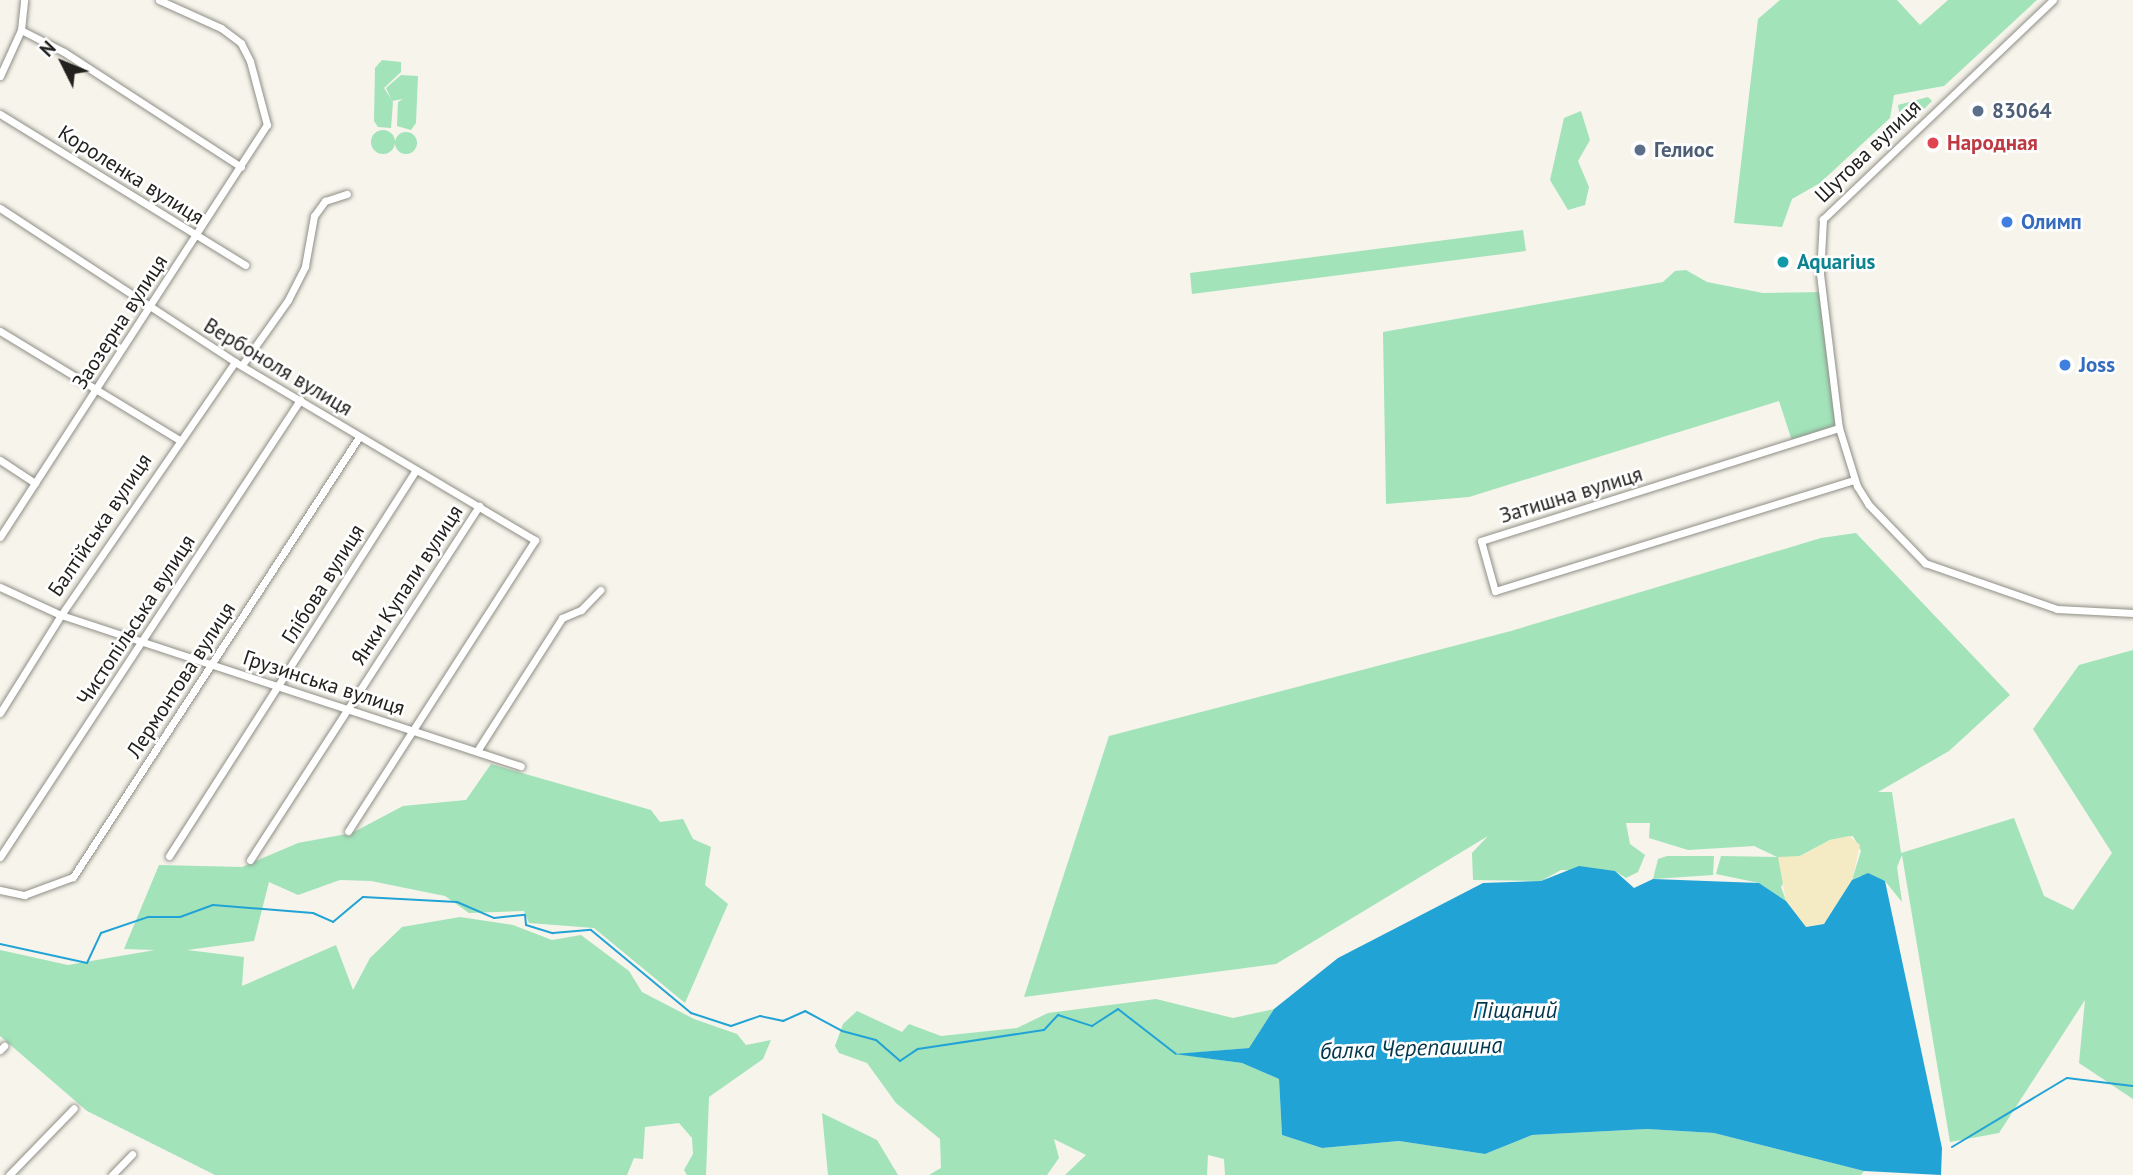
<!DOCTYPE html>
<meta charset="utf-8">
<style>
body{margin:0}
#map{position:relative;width:2133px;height:1175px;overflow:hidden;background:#f6f4eb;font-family:"PT Sans",sans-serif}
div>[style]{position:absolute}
.green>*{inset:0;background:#a2e3ba}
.round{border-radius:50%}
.sand>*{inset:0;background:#f4ebc5}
.water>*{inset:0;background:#21a3d6}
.stream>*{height:2px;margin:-1px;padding:0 1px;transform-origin:1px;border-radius:1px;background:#21a3d6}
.roads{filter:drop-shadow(0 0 2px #8f8e86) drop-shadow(0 0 2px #8f8e86)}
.street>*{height:7px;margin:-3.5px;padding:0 3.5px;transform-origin:3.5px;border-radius:3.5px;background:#fff}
.dots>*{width:19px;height:19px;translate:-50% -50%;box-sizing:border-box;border:4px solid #fff;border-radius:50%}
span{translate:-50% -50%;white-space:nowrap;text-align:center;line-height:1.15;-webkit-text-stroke:5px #fff;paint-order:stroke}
.service-label{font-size:21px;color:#4e5e75;font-weight:700}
.left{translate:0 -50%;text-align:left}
.health-label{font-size:21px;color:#be3a42;font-weight:700}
.street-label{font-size:21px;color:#22211e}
.shop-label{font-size:21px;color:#366cbe;font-weight:700}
.culture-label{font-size:21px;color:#0d838f;font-weight:700}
.water-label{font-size:23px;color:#02384d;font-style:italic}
.north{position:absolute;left:28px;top:28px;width:70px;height:70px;-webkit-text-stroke:5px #fff;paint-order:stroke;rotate:313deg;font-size:19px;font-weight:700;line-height:28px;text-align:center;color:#22211e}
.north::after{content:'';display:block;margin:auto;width:24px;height:32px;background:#22211e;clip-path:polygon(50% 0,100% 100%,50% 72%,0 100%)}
</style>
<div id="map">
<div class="green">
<i style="clip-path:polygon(1780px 0,1897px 0,1920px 25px,1948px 0,2037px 0,1944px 86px,1894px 95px,1890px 118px,1820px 183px,1792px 199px,1782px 227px,1734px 223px,1758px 19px)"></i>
<i style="clip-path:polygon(382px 60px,401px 62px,401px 72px,384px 88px,393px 102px,391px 128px,378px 127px,374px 121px,375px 68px)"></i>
<i style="clip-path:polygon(401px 75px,418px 76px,416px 123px,411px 130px,397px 126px,398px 102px,403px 99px,392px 101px,386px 88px)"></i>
<i style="clip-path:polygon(1928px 97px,1932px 101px,1914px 119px,1900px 118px,1898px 105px)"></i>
<i style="clip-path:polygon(1581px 111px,1590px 140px,1578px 161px,1589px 187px,1585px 205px,1568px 210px,1550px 180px,1564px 118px)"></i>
<i class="round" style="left:371px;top:130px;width:24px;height:24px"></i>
<i class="round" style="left:395px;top:132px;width:22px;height:22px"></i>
<i style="clip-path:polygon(1523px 230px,1526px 251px,1192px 294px,1190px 273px)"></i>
<i style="clip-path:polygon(1686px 270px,1707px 282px,1763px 293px,1823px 292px,1839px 428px,1793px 444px,1779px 401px,1469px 497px,1386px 504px,1383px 332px,1663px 282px,1675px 271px)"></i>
<i style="clip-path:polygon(1856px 533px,2010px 695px,1949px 751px,1878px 792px,1892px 792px,1901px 853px,2014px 818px,2044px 896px,2073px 910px,2112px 853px,2033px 729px,2079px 665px,2133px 650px,2133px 1099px,2079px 1063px,2085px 1000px,1999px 1133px,1950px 1142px,1902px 855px,1897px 867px,1902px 902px,1885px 881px,1860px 876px,1852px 880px,1861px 851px,1853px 836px,1830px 840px,1800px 856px,1781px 887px,1786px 901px,1759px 883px,1716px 874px,1721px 856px,1777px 857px,1754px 846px,1688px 850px,1649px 838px,1650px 823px,1626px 823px,1630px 844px,1645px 855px,1638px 872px,1626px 878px,1615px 871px,1561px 870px,1541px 881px,1473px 880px,1472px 853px,1488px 836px,1276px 964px,1024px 997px,1109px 736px,1511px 631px,1821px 538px)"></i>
<i style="clip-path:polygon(491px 764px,651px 810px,660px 822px,683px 819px,693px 839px,711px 847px,705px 885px,728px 904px,685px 1003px,594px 928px,529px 923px,524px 911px,469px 913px,445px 896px,371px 881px,340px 880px,298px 895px,269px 882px,254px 941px,187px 950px,244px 957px,242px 986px,336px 945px,353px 990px,370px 958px,402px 927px,460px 917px,513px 925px,552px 940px,581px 935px,629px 971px,642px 992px,694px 1019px,737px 1034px,746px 1045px,771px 1040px,763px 1059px,709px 1097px,706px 1175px,687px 1175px,684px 1170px,693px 1154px,692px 1138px,679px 1123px,645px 1127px,643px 1159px,634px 1158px,627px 1175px,215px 1175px,87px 1111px,0 1036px,0 950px,68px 965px,155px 950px,124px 949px,159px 865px,242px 867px,298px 843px,352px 833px,403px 806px,466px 800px)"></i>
<i style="clip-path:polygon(1667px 856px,1714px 856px,1713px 875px,1653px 879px,1658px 859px)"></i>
<i style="clip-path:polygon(1156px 999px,1233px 1018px,1274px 1009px,1249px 1048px,1178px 1054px,1242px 1063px,1279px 1079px,1282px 1135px,1322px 1148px,1399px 1141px,1485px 1154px,1532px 1135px,1647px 1129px,1714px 1133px,1864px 1171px,1861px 1175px,1225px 1175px,1224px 1159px,1208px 1155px,1207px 1175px,1065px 1175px,1086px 1155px,1054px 1139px,1059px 1158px,1047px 1175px,929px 1175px,941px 1168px,940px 1139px,896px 1103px,867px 1063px,839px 1053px,835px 1046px,843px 1024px,857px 1011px,902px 1032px,909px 1024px,941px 1036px,1017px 1028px,1048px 1013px)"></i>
<i style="clip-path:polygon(822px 1113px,877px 1140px,898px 1175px,828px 1175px)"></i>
</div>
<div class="sand">
<i style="clip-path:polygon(1849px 836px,1860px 845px,1852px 880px,1824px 924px,1805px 927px,1786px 901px,1778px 857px,1800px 856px,1830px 840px)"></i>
</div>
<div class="water">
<i style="clip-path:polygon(1579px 866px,1615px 871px,1634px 888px,1653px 879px,1759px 883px,1786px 901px,1806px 927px,1824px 924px,1852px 880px,1868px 873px,1885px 881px,1942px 1148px,1941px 1175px,1864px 1171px,1714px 1133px,1647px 1129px,1532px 1135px,1485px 1154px,1399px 1141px,1322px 1148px,1282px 1135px,1279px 1079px,1242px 1063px,1174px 1054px,1249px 1048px,1274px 1009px,1338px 958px,1483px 883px,1541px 881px)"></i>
</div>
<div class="stream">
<i style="left:0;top:944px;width:89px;rotate:12.3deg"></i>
<i style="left:87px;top:963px;width:33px;rotate:-65deg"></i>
<i style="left:101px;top:933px;width:50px;rotate:-18.8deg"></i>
<i style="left:148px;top:917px;width:32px"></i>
<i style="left:180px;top:917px;width:35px;rotate:-20deg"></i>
<i style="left:213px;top:905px;width:100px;rotate:4.6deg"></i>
<i style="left:313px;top:913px;width:22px;rotate:24deg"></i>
<i style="left:333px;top:922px;width:39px;rotate:-40deg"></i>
<i style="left:363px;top:897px;width:94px;rotate:3deg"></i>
<i style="left:457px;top:902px;width:40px;rotate:23.4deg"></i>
<i style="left:494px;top:918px;width:31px;rotate:-6deg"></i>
<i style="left:525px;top:915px;width:10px;rotate:84deg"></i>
<i style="left:526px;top:925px;width:28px;rotate:17deg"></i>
<i style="left:553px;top:933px;width:38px;rotate:-5deg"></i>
<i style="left:591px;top:930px;width:130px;rotate:39.7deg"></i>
<i style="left:691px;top:1013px;width:42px;rotate:18deg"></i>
<i style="left:731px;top:1026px;width:31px;rotate:-19deg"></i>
<i style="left:760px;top:1016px;width:24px;rotate:12deg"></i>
<i style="left:783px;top:1021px;width:24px;rotate:-24deg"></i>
<i style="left:805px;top:1011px;width:42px;rotate:28.4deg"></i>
<i style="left:842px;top:1031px;width:35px;rotate:15deg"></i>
<i style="left:876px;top:1040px;width:32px;rotate:41deg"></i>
<i style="left:900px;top:1061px;width:22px;rotate:-34deg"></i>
<i style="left:918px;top:1049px;width:127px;rotate:-8.6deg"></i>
<i style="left:1044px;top:1030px;width:21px;rotate:-47deg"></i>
<i style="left:1058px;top:1015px;width:36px;rotate:18deg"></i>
<i style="left:1092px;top:1026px;width:31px;rotate:-33deg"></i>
<i style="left:1118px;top:1009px;width:73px;rotate:37.8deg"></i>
<i style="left:1952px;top:1147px;width:134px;rotate:-31deg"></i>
<i style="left:2067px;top:1078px;width:66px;rotate:6.9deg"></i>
</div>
<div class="roads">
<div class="street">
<i style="left:2053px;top:0;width:318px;rotate:136.4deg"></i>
<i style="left:1823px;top:219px;width:55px;rotate:93.1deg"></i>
<i style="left:1820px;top:274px;width:155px;rotate:83deg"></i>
<i style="left:1839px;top:428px;width:61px;rotate:72.8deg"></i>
<i style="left:1857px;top:486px;width:22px;rotate:58deg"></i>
<i style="left:1869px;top:505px;width:81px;rotate:46deg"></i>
<i style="left:1925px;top:563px;width:140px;rotate:19.2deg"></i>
<i style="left:2057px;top:609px;width:76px;rotate:3deg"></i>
<i style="left:21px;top:30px;width:48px;rotate:27.1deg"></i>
<i style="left:64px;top:52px;width:211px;rotate:33deg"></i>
<i style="left:0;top:76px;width:51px;rotate:-65.5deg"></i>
<i style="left:21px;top:30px;width:30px;rotate:-84deg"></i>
<i style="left:0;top:114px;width:288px;rotate:31.6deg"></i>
<i style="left:0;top:208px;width:281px;rotate:33.2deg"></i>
<i style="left:235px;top:362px;width:349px;rotate:30.7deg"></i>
<i style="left:535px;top:540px;width:346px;rotate:122.7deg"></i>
<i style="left:0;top:331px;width:210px;rotate:31.3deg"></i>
<i style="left:242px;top:365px;width:80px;rotate:-54.7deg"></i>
<i style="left:288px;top:300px;width:38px;rotate:-63deg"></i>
<i style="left:305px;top:266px;width:51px;rotate:-79.8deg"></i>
<i style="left:314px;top:216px;width:19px;rotate:-54deg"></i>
<i style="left:325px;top:201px;width:23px;rotate:-18deg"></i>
<i style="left:1839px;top:428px;width:375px;rotate:162.5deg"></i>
<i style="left:1481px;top:541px;width:52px;rotate:74.4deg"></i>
<i style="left:1495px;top:591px;width:376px;rotate:-17.2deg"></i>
<i style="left:0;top:460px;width:42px;rotate:33.3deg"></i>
<i style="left:0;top:537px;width:491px;rotate:-57.1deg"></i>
<i style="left:267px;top:125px;width:66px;rotate:-104.9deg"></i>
<i style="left:250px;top:61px;width:20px;rotate:-117deg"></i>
<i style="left:241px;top:43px;width:25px;rotate:-143deg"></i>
<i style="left:221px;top:28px;width:68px;rotate:-155.7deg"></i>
<i style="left:0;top:587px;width:67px;rotate:24.7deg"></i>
<i style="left:61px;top:615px;width:484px;rotate:18.2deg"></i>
<i style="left:0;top:713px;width:115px;rotate:-58.1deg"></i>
<i style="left:61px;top:615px;width:307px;rotate:-55.5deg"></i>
<i style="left:477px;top:751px;width:158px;rotate:-57.4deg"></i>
<i style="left:562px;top:618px;width:21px;rotate:-23deg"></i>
<i style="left:581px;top:610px;width:28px;rotate:-46deg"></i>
<i style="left:169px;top:856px;width:457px;rotate:-57.4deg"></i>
<i style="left:0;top:857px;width:547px;rotate:-56.72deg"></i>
<i style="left:250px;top:860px;width:422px;rotate:-57.1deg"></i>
<i style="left:0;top:890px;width:25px;rotate:12deg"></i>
<i style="left:24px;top:895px;width:52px;rotate:-20.2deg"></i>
<i style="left:73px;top:877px;width:525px;rotate:-56.98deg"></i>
<i style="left:0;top:1050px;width:6px;rotate:-45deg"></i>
<i style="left:9px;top:1175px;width:93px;rotate:-45.9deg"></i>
<i style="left:112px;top:1175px;width:29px;rotate:-46deg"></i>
</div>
</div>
<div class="dots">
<i style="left:1978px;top:111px;background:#5c6f8a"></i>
<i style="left:1933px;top:143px;background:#e0444e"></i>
<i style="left:1640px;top:150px;background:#5c6f8a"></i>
<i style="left:2007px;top:222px;background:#3f7fe0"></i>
<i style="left:1783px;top:262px;background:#0f9aa8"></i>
<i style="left:2065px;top:365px;background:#3f7fe0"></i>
</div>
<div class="service-label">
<span class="left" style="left:1992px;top:111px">83064</span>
<span class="left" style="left:1654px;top:150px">Гелиос</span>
</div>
<div class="health-label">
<span class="left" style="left:1947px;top:143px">Народная</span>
</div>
<div class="street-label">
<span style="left:1868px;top:151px;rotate:-44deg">Шутова вулиця</span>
<span style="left:131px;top:175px;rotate:32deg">Короленка вулиця</span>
<span style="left:120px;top:322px;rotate:-57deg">Заозерна вулиця</span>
<span style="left:278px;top:367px;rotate:31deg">Вербоноля вулиця</span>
<span style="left:1571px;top:495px;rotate:-17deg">Затишна вулиця</span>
<span style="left:100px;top:525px;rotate:-56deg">Балтійська вулиця</span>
<span style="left:323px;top:584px;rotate:-58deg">Глібова вулиця</span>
<span style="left:407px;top:585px;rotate:-57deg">Янки Купали вулиця</span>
<span style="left:136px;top:620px;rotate:-57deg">Чистопільська вулиця</span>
<span style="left:181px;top:680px;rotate:-57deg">Лермонтова вулиця</span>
<span style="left:324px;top:683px;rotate:18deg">Грузинська вулиця</span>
</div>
<div class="shop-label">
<span class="left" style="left:2021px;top:222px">Олимп</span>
<span class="left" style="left:2079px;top:365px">Joss</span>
</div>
<div class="culture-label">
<span class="left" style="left:1797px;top:262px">Aquarius</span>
</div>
<div class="water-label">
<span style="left:1515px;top:1010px">Піщаний</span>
<span style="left:1411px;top:1048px;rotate:-2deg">балка Черепашина</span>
</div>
<div class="north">N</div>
</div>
